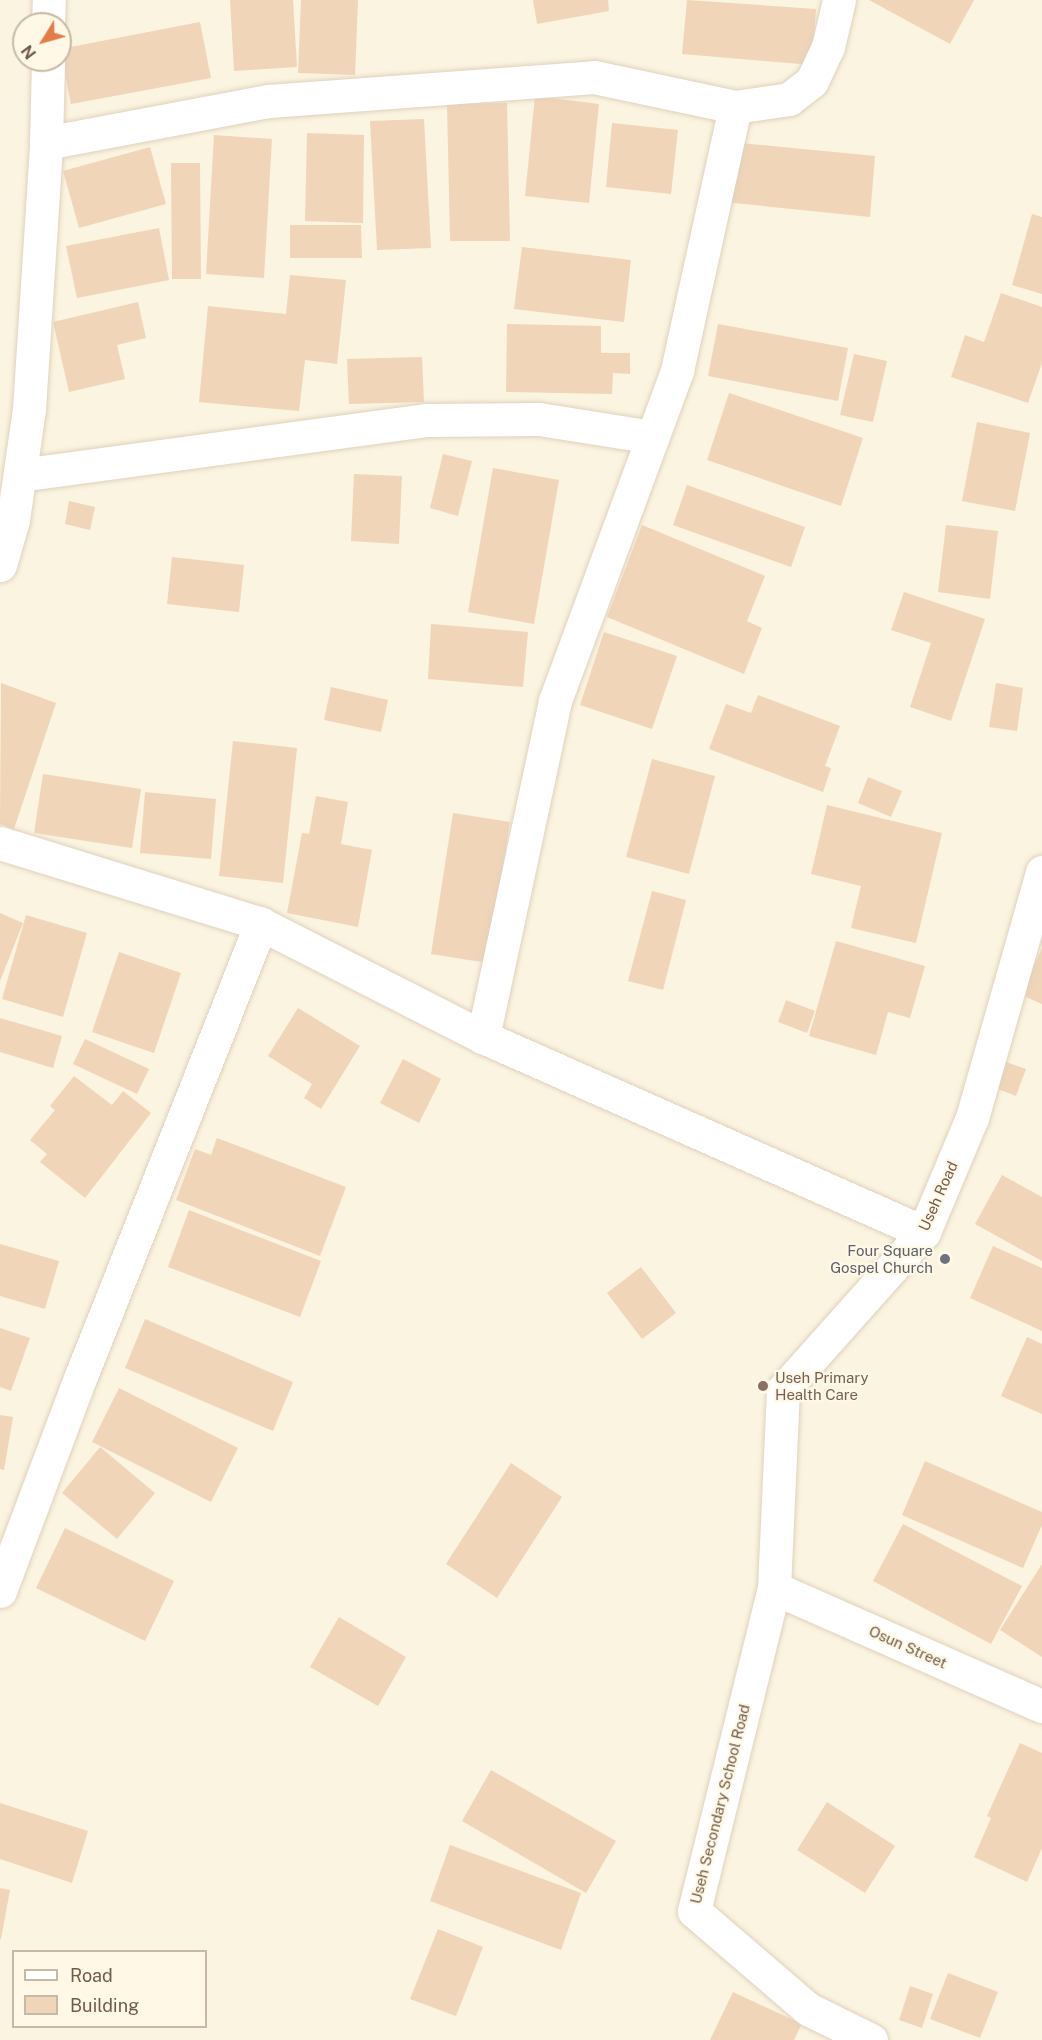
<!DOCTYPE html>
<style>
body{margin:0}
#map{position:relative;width:1042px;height:2040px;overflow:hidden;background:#fbf4e0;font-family:"Public Sans",sans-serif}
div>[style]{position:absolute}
.building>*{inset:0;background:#f0d5b9}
.roads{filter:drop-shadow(0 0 2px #dfd1bd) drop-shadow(0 0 2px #dfd1bd)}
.minor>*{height:33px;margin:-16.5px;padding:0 16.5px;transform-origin:16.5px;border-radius:16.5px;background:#fff}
.dots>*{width:16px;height:16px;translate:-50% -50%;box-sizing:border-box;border:3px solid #fff8e6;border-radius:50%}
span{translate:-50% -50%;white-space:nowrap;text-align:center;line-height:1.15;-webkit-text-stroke:4.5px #fff8e6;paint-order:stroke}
.street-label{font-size:15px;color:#715c49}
.worship-label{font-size:15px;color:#5b616d}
.right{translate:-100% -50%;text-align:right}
.education-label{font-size:15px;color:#785e54}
.left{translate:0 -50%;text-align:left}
.legend{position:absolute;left:12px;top:1950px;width:195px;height:78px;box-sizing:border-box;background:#fff8e6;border:2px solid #c6baa7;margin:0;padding:8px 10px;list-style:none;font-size:18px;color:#715c49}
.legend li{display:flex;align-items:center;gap:12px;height:30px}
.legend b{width:30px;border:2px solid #c6baa7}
.north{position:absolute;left:12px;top:12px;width:60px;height:60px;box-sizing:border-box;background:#fff8e6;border:2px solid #c6baa7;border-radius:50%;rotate:233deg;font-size:16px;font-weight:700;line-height:24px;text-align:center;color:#715c49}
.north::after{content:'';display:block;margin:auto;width:21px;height:27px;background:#e27d48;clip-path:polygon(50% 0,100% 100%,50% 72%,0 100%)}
</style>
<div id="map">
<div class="building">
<i style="clip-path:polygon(230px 0,293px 0,297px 67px,234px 71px)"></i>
<i style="clip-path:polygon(301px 0,358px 0,355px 75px,298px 73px)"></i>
<i style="clip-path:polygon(533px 0,608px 0,609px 11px,537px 24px)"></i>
<i style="clip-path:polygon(687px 0,816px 9px,812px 65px,682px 54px)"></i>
<i style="clip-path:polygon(869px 0,974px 0,950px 44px)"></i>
<i style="clip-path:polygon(200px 22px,211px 78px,71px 104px,60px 49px)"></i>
<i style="clip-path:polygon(535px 96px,599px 104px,589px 203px,525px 196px)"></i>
<i style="clip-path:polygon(507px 103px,510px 241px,450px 241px,447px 104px)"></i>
<i style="clip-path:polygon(424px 119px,431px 248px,377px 250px,370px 121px)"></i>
<i style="clip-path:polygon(612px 123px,678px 130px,671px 194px,606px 187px)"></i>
<i style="clip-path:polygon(307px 133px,364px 135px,363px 223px,305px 221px)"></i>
<i style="clip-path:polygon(214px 135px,272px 139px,264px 278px,206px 274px)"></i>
<i style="clip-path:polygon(730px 142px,875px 156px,870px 217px,724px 202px)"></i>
<i style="clip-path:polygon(150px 147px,166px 204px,79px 228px,63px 171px)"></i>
<i style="clip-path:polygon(171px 163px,200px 163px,201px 279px,172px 279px)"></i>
<i style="clip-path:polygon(1032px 214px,1042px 217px,1042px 294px,1012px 285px)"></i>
<i style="clip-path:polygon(290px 225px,361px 225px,362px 258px,290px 258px)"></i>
<i style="clip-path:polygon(159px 228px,169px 280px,77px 298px,66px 246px)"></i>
<i style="clip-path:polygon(522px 247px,631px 260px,624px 322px,514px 309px)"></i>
<i style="clip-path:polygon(290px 275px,346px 280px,337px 364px,305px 360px,299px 411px,199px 402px,208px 306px,286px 314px)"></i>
<i style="clip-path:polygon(1001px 293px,1042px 307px,1042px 363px,1028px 403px,951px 377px,965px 335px,984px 342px)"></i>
<i style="clip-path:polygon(138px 302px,146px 338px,117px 345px,125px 379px,69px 392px,53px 322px)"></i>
<i style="clip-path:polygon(507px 324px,601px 326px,601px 353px,630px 353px,630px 374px,613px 373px,612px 394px,506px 392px)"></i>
<i style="clip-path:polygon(718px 324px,848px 348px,838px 401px,708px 376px)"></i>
<i style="clip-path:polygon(854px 354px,887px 361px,873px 422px,840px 415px)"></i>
<i style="clip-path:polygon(422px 357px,424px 402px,349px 404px,347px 359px)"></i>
<i style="clip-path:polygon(729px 393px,863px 438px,841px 506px,707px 460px)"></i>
<i style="clip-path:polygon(977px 422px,1030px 433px,1015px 511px,962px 501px)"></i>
<i style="clip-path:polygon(443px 454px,472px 461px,458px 516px,430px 508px)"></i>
<i style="clip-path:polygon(493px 468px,559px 480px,534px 624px,468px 612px)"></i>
<i style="clip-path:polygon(354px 474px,402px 476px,399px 544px,351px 541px)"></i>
<i style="clip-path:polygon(687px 485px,805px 527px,791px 567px,673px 525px)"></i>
<i style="clip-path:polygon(69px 501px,95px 507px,90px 530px,65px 524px)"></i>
<i style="clip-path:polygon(642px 525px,765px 576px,747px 621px,762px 628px,744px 674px,607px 617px)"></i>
<i style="clip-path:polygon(946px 525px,998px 531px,990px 599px,938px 592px)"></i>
<i style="clip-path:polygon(172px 557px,244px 565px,239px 612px,167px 604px)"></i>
<i style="clip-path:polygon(904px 592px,985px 619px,951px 721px,910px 707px,931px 643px,891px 630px)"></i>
<i style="clip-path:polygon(431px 624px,528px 632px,523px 687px,428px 679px)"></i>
<i style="clip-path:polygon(604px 632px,677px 656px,652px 729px,580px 705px)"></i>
<i style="clip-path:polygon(1px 683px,56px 703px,14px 829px,0 824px)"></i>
<i style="clip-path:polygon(996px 683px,1023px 688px,1017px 731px,989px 727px)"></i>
<i style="clip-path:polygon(331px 687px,388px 700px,381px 732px,324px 720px)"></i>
<i style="clip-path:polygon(758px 695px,840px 726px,825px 766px,831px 768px,823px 792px,709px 749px,726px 704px,751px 713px)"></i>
<i style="clip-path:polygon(233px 741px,297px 748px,283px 883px,219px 876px)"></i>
<i style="clip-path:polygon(652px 759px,715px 776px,689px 874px,626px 857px)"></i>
<i style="clip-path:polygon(43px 774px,141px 789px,132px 848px,34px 833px)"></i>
<i style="clip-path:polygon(868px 777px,902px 791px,891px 817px,858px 803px)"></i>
<i style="clip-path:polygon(145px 792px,216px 799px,211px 859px,140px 853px)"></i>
<i style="clip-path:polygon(316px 796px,348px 802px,341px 844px,372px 850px,358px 927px,287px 913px,302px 833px,309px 834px)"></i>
<i style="clip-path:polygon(827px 805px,942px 833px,916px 943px,851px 928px,861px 886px,811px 874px)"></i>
<i style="clip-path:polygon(453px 813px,510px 822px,488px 963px,431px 954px)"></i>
<i style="clip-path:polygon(652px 891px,686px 900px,663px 990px,628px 981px)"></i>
<i style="clip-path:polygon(0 913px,23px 923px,0 981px)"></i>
<i style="clip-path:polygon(26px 915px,87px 933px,63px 1017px,2px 999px)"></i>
<i style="clip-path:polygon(836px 941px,925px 966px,910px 1018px,888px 1012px,876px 1055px,809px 1036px)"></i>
<i style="clip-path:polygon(1042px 948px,1042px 1004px,1021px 995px)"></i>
<i style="clip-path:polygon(119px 952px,181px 973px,154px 1053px,92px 1032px)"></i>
<i style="clip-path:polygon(786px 1000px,815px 1011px,807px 1033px,778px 1022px)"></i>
<i style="clip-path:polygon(298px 1008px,360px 1046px,321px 1109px,304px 1098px,312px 1084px,268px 1056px)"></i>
<i style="clip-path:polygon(0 1018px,62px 1036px,53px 1068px,0 1052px)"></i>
<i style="clip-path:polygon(85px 1039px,149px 1069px,137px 1094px,73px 1064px)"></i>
<i style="clip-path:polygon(403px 1059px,441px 1079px,419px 1123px,380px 1103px)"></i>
<i style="clip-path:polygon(1003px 1061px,1026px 1069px,1016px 1096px,993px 1087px)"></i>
<i style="clip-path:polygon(74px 1076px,112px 1105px,123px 1091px,151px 1113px,85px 1198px,40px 1162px,47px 1154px,30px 1140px,55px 1110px,50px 1106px)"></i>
<i style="clip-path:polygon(217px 1138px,346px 1187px,320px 1256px,176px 1200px,195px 1149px,211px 1155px)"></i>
<i style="clip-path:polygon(1002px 1175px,1042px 1197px,1042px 1261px,975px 1224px)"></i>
<i style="clip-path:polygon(189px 1210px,321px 1261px,300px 1317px,168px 1267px)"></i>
<i style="clip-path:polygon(0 1244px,59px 1261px,45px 1309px,0 1296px)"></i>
<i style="clip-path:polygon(993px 1246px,1042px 1268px,1042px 1331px,970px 1298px)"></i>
<i style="clip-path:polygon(641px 1267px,676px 1313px,642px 1339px,607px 1293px)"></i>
<i style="clip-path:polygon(145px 1319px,293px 1382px,273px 1431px,125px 1368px)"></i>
<i style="clip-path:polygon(0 1328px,30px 1338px,11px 1391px,0 1387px)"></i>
<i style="clip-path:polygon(1027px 1337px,1042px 1344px,1042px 1414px,1001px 1396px)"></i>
<i style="clip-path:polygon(119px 1388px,238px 1448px,211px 1502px,92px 1442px)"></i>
<i style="clip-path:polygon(0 1415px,13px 1417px,4px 1470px,0 1469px)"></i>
<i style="clip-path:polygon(100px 1447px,155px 1493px,117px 1539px,62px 1493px)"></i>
<i style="clip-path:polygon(925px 1461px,1042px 1512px,1042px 1525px,1023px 1568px,902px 1515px)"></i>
<i style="clip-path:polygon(511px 1463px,562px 1497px,497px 1598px,446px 1564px)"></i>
<i style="clip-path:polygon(903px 1524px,1022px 1586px,991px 1644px,873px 1581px)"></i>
<i style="clip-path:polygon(65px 1528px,174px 1581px,145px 1641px,36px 1588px)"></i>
<i style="clip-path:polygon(1042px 1564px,1042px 1657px,1000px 1630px)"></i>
<i style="clip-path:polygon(339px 1617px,406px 1657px,378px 1706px,310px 1667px)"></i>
<i style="clip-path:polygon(1020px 1743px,1042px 1753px,1042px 1848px,1027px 1882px,974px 1857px,991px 1818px,987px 1816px)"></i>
<i style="clip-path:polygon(491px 1770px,616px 1841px,586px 1893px,462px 1821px)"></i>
<i style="clip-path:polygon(827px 1802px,895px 1846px,865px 1893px,797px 1850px)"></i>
<i style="clip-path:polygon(0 1803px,88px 1831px,72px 1883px,0 1859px)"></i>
<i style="clip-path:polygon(450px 1845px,581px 1893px,561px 1950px,430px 1901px)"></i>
<i style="clip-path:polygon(0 1888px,10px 1890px,1px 1939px,0 1939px)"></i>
<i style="clip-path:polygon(438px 1929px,483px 1947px,456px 2016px,410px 1999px)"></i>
<i style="clip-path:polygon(948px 1973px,998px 1992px,980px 2038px,930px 2019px)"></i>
<i style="clip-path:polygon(910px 1986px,933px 1994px,922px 2028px,899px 2020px)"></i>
<i style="clip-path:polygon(733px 1992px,802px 2024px,794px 2040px,710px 2040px)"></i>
</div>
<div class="roads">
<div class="minor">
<i style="left:48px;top:24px;width:24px;rotate:-88deg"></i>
<i style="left:735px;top:107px;width:55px;rotate:-8.4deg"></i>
<i style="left:789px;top:99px;width:29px;rotate:-38deg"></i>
<i style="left:812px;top:81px;width:38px;rotate:-65deg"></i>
<i style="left:828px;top:47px;width:48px;rotate:-76.8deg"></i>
<i style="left:46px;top:143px;width:227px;rotate:-10.7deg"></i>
<i style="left:269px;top:101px;width:326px;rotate:-4.2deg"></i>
<i style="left:594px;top:77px;width:144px;rotate:12deg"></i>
<i style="left:735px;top:107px;width:270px;rotate:102.4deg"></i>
<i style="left:677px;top:371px;width:352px;rotate:110.3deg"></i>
<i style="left:555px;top:701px;width:344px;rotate:102.1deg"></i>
<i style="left:483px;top:1037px;width:482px;rotate:23.9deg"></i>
<i style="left:20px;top:475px;width:411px;rotate:-7.7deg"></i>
<i style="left:427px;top:420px;width:112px;rotate:-0.5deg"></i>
<i style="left:539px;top:419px;width:115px;rotate:9deg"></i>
<i style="left:0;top:565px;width:47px;rotate:-73.9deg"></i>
<i style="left:13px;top:520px;width:112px;rotate:-81.8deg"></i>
<i style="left:29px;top:409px;width:267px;rotate:-86.3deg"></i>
<i style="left:46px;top:143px;width:83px;rotate:-88.6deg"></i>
<i style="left:0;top:843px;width:273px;rotate:17.2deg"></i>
<i style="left:261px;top:924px;width:249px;rotate:27deg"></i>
<i style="left:774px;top:1588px;width:293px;rotate:23.8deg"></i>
<i style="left:0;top:1591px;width:230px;rotate:-69.4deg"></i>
<i style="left:81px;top:1376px;width:487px;rotate:-68.3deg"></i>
<i style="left:871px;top:2040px;width:70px;rotate:-153.8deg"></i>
<i style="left:808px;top:2009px;width:150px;rotate:-139.3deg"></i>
<i style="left:694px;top:1911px;width:333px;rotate:-76.1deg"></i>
<i style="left:774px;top:1588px;width:198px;rotate:-87.4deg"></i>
<i style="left:783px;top:1390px;width:212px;rotate:-48.3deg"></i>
<i style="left:924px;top:1232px;width:124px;rotate:-67.2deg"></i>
<i style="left:972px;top:1118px;width:256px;rotate:-74.1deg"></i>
</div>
</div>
<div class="dots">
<i style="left:945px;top:1259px;background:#6b7280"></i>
<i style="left:763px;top:1386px;background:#8d6e63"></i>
</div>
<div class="street-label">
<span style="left:938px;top:1196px;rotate:-66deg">Useh Road</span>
<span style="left:908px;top:1647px;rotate:24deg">Osun Street</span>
<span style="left:720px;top:1804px;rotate:-76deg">Useh Secondary School Road</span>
</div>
<div class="worship-label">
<span class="right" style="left:933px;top:1259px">Four Square<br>Gospel Church</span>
</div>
<div class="education-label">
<span class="left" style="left:775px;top:1386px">Useh Primary<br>Health Care</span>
</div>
<ul class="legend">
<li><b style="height:8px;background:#fff"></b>Road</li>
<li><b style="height:16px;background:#f0d5b9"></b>Building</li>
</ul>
<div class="north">N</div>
</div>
